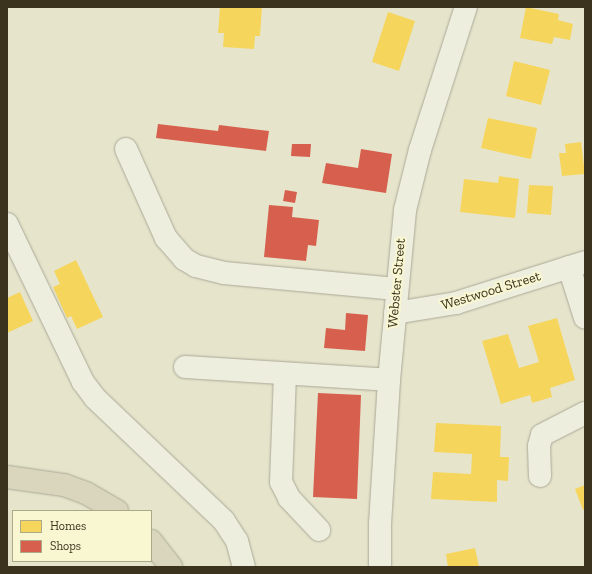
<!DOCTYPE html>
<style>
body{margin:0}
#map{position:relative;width:592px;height:574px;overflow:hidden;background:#e6e5cc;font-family:"Zilla Slab",serif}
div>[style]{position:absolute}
.homes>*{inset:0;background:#f6d55c}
.shops>*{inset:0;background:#d6604d}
.roads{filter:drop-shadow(0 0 1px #aba896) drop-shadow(0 0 1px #aba896)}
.minor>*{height:22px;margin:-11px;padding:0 11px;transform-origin:11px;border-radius:11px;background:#eeeedf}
.highway>*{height:22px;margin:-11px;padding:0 11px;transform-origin:11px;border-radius:11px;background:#d9d6bd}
span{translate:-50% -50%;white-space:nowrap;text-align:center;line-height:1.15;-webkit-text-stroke:4px #f8f7d2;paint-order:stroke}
.street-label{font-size:14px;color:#3b331d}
.frame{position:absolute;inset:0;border:8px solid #3b331d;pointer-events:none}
.legend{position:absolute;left:12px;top:510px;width:140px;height:52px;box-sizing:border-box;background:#f8f7d2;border:1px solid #aca98a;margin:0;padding:5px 7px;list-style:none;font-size:12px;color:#3b331d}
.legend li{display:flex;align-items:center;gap:8px;height:20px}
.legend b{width:20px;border:1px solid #aca98a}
</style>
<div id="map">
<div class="homes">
<i style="clip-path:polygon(220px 7px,262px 7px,260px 36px,255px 36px,254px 49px,223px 47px,224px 33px,218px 33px)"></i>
<i style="clip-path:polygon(526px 7px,559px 14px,558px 20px,573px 24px,570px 40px,554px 37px,552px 44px,520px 38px)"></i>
<i style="clip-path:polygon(388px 12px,415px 21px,399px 71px,372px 62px)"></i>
<i style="clip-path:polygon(514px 61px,550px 70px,541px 105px,506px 96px)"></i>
<i style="clip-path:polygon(488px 118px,537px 128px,531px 159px,481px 148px)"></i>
<i style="clip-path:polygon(581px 142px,585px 174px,562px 176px,559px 153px,566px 153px,565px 144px)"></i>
<i style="clip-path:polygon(499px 176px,519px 179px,515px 218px,460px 212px,464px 179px,498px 183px)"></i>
<i style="clip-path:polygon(529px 185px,553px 186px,551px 215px,527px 213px)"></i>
<i style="clip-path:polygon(76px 260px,103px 317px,77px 329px,71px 316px,67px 318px,53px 287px,60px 284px,54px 271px)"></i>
<i style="clip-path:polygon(20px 292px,33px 321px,7px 333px,7px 298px)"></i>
<i style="clip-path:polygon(557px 318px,575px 380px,550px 388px,552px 397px,532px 403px,530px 395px,501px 404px,482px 341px,508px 334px,519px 368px,539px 362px,528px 326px)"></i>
<i style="clip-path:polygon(436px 423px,501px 426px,500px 457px,509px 457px,508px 481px,497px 480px,497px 502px,431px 499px,433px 472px,471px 474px,472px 454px,434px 452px)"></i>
<i style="clip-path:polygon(585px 485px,585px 509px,583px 510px,575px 489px)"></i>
<i style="clip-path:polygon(475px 548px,479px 567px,448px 567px,446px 554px)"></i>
</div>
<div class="shops">
<i style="clip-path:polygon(158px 124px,218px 131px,219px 125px,269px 131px,266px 151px,156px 138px)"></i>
<i style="clip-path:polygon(292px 144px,311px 144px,310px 157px,291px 156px)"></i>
<i style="clip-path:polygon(361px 149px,392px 154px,386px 193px,322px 183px,326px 163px,358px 168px)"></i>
<i style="clip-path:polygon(285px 190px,297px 192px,295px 203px,283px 201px)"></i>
<i style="clip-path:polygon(269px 205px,293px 207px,292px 217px,319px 220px,316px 246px,308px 245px,306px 261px,264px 257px)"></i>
<i style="clip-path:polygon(346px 313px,368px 315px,365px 351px,324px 348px,326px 328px,345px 330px)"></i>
<i style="clip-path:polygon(318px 393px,361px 395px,357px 499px,313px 497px)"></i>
</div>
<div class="roads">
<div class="minor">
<i style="left:126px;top:149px;width:98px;rotate:65.8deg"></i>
<i style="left:166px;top:238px;width:28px;rotate:49deg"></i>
<i style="left:184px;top:259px;width:14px;rotate:30deg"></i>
<i style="left:196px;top:266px;width:29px;rotate:14deg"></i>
<i style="left:224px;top:273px;width:173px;rotate:5.3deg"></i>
<i style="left:7px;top:224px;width:175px;rotate:64.3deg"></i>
<i style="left:83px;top:382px;width:20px;rotate:53deg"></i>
<i style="left:95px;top:398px;width:178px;rotate:43.6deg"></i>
<i style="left:224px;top:521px;width:24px;rotate:57deg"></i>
<i style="left:237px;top:541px;width:27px;rotate:75deg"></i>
<i style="left:569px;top:267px;width:53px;rotate:72.6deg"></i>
<i style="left:395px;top:313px;width:62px;rotate:-9.3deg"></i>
<i style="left:456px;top:303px;width:135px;rotate:-17.6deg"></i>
<i style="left:185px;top:367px;width:204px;rotate:3.6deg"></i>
<i style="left:285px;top:374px;width:108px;rotate:92.1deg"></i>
<i style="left:281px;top:482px;width:18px;rotate:63deg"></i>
<i style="left:289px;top:498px;width:44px;rotate:46.8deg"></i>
<i style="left:540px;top:476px;width:30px;rotate:-92deg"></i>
<i style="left:539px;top:446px;width:11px;rotate:-75deg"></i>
<i style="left:542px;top:435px;width:48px;rotate:-27.1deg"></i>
<i style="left:380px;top:567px;width:43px;rotate:-90deg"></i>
<i style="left:380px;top:524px;width:144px;rotate:-86.4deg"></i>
<i style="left:389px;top:380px;width:171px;rotate:-84.6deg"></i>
<i style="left:405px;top:210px;width:62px;rotate:-76deg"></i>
<i style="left:420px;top:150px;width:150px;rotate:-72.2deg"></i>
</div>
<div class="highway">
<i style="left:7px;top:477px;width:58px;rotate:8deg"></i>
<i style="left:64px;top:485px;width:23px;rotate:20deg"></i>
<i style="left:86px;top:493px;width:36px;rotate:30deg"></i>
<i style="left:151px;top:541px;width:33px;rotate:52deg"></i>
</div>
</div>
<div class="street-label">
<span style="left:397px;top:283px;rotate:-85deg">Webster Street</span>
<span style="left:491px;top:291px;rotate:-17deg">Westwood Street</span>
</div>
<div class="frame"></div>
<ul class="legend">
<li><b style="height:11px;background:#f6d55c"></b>Homes</li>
<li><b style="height:11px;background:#d6604d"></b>Shops</li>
</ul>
</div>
